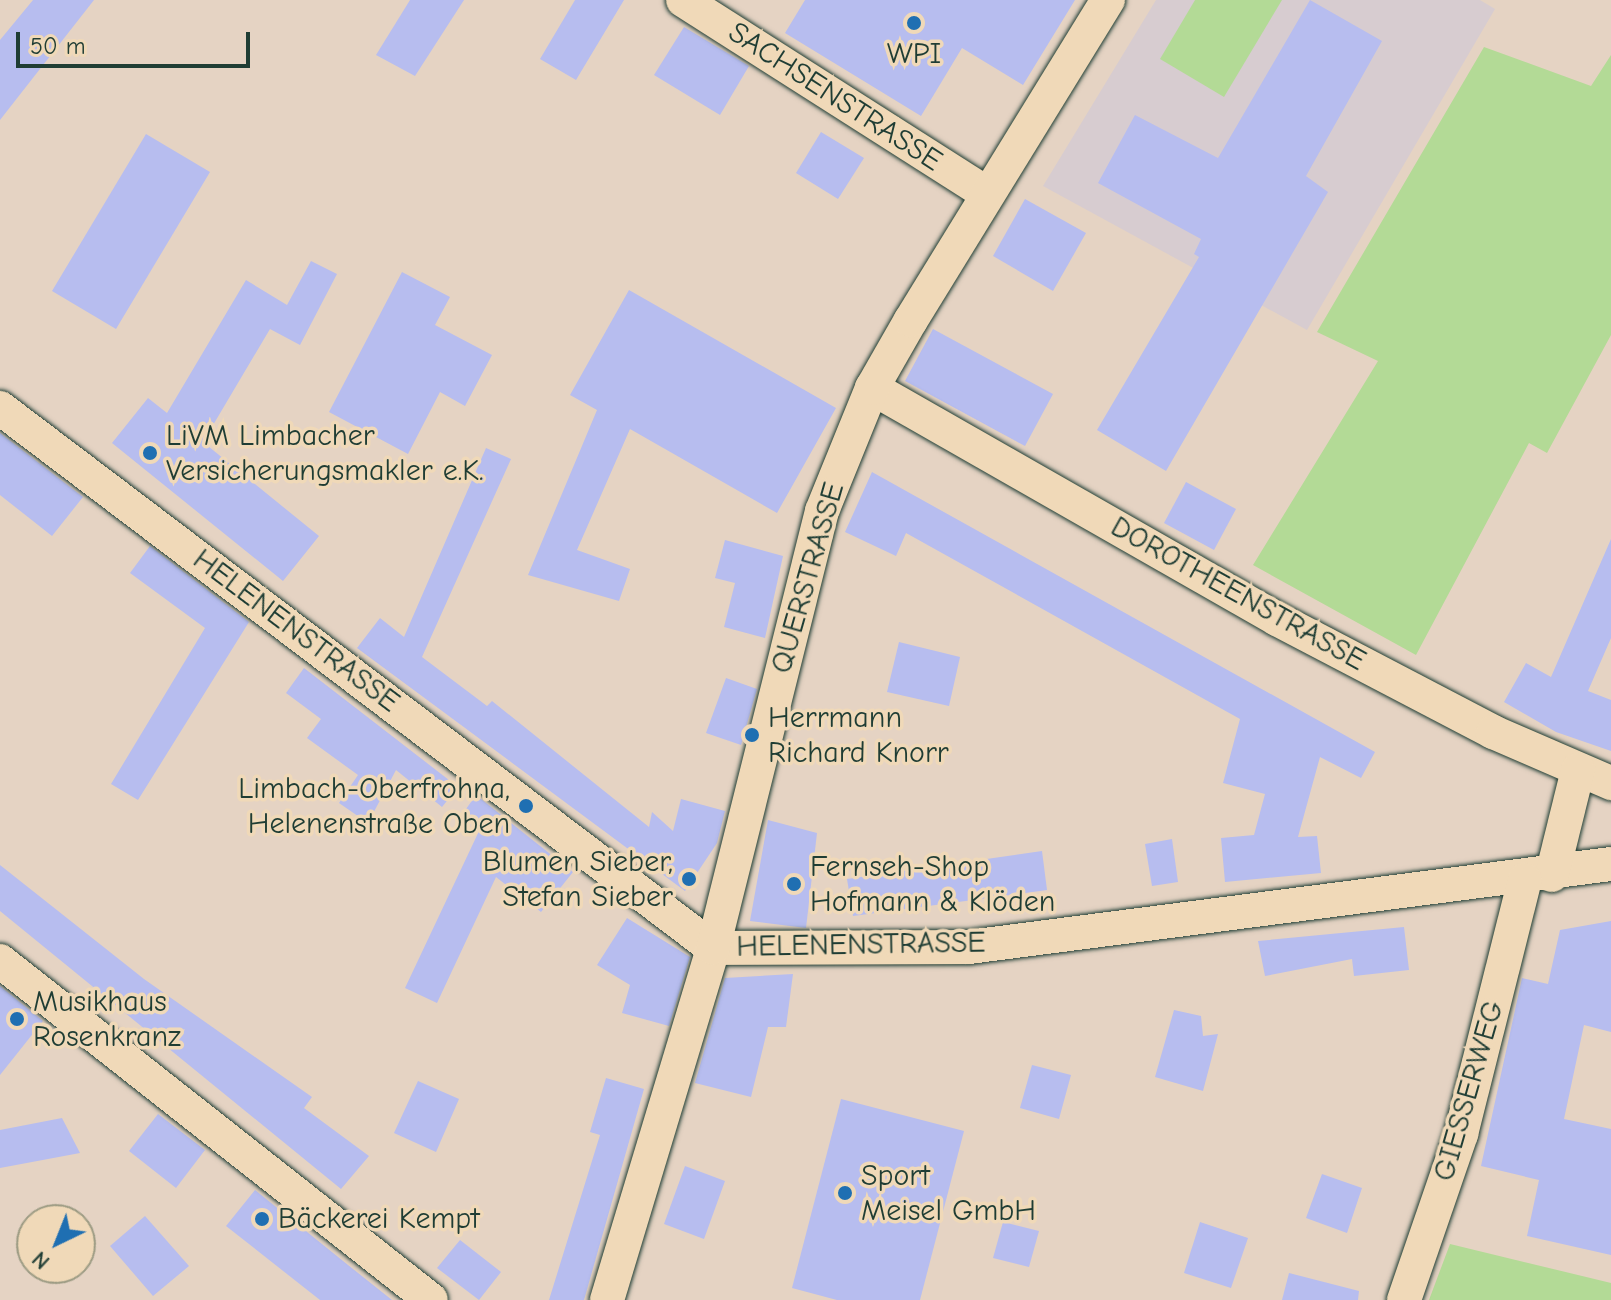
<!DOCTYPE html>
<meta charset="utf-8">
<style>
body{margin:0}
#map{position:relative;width:1611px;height:1300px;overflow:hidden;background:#e5d3c3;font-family:"Comic Neue",sans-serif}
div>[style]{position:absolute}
.built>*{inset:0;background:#d7ccd0}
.green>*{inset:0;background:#b3da96}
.building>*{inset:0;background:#b7bdef}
.roads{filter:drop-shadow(0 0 2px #1f3d34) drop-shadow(0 0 2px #1f3d34)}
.minor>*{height:34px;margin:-17px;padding:0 17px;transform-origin:17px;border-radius:17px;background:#f0d9b8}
.dots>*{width:22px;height:22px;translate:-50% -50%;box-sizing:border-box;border:4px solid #f0d9b8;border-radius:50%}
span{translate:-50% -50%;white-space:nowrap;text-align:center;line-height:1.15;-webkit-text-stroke:7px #f0d9b8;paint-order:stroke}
.poi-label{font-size:30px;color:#1f3d34}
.left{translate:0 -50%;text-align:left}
.right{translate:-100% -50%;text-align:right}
.street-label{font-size:30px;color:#1f3d34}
.north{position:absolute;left:16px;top:1204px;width:80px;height:80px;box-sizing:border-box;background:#f0d9b8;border:2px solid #9c9b83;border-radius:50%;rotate:223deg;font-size:22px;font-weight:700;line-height:32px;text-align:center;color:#1f3d34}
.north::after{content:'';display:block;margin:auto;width:28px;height:36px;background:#1f6fb2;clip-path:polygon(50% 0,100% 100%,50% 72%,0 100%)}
.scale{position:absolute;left:16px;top:32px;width:234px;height:36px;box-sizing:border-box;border:4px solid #1f3d34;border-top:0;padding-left:10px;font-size:24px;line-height:28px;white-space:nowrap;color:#1f3d34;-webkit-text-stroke:6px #f0d9b8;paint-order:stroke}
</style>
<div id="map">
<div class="built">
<i style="clip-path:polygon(1156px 0,1480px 0,1495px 9px,1307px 330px,1043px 186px)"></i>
</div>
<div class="green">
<i style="clip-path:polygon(1195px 0,1282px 0,1224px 97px,1160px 59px)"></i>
<i style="clip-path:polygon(1484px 47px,1591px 86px,1611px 55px,1611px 335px,1547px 453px,1529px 443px,1416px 655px,1253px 565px,1378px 361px,1317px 332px)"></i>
<i style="clip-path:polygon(1450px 1244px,1611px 1283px,1611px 1300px,1429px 1300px)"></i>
</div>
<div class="building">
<i style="clip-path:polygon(33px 0,94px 0,0 120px,0 40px)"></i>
<i style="clip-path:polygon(410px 0,464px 0,415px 76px,376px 55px)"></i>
<i style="clip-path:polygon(575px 0,624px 0,576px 80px,540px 59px)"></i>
<i style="clip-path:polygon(805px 0,1075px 0,1023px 85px,962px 48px,921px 116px,785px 33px)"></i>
<i style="clip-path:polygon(1310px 0,1382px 41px,1306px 176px,1328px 192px,1166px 471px,1097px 430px,1199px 257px,1194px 254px,1201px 239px,1098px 183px,1135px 115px,1218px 158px)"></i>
<i style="clip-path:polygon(684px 27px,749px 66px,720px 115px,654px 75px)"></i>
<i style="clip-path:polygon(821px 132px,864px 158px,838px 199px,796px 173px)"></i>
<i style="clip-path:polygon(146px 134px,210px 172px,116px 329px,52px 291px)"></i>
<i style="clip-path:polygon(1025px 199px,1086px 233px,1053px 291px,993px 256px)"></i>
<i style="clip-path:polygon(311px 261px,337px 274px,300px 345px,270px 329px,203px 442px,319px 536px,283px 581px,112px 443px,148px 398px,167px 413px,246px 280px,287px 305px)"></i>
<i style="clip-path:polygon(402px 272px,450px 297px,435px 325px,492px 355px,465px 406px,440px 392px,408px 454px,329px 412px)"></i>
<i style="clip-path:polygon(629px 290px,836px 408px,777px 513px,630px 429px,577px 550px,630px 569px,619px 601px,528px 575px,597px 410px,570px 395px)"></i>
<i style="clip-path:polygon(933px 329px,1053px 394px,1025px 446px,905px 381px)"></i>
<i style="clip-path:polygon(0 433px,83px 497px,52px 536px,0 495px)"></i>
<i style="clip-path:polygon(486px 448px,511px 459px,422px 657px,487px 706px,492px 701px,649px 827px,652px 812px,673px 831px,681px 799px,725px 811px,717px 843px,685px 891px,357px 648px,380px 618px,404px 637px)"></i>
<i style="clip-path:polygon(872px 472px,1375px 752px,1361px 778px,1320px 757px,1298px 837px,1317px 836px,1321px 873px,1225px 882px,1221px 838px,1254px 835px,1265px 794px,1223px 783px,1240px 719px,906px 533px,896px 556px,845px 532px)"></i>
<i style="clip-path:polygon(1186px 482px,1236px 509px,1214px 550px,1164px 523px)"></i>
<i style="clip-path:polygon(1611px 539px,1611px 638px,1588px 691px,1611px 700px,1611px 751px,1556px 732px,1504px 702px,1526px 663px,1551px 677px)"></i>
<i style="clip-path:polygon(725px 540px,783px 556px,765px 638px,724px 627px,735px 583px,715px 578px)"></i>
<i style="clip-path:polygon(150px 546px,249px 622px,138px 800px,111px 784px,205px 628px,130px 573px)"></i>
<i style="clip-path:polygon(899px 642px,960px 657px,949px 706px,887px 692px)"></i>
<i style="clip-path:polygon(304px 668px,458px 787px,442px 807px,396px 770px,368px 823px,339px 803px,358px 775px,307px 738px,321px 719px,286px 693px)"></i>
<i style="clip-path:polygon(726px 678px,757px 689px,741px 745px,706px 733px)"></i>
<i style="clip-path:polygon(476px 795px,573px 872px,541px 912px,496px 877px,437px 1003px,405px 988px,480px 829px,461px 816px)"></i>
<i style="clip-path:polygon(768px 820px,817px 833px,806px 928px,750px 921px)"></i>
<i style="clip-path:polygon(1172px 839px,1178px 882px,1152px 886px,1145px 844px)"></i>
<i style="clip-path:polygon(1042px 851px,1047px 890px,853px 916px,847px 879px)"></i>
<i style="clip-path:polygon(0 865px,144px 979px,312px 1097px,304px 1108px,369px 1156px,341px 1189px,0 911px)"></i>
<i style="clip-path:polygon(627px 918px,690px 957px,669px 1026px,622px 1013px,630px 985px,597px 965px)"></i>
<i style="clip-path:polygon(1611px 921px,1611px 1032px,1584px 1025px,1564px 1119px,1611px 1129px,1611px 1255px,1527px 1236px,1539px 1180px,1481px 1166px,1522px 978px,1548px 984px,1560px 930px)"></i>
<i style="clip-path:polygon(1404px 927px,1409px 970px,1354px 976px,1352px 959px,1265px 976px,1258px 941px)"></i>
<i style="clip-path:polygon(793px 974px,786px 1027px,768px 1027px,751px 1097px,695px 1083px,725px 978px)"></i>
<i style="clip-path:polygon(0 986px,43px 1021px,0 1075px)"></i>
<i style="clip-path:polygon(1174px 1010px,1201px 1016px,1203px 1036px,1218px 1034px,1203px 1091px,1155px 1077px)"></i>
<i style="clip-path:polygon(1032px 1065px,1071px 1075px,1059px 1119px,1020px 1108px)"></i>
<i style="clip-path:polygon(606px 1078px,644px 1089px,584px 1300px,549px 1300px,600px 1135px,590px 1132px)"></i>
<i style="clip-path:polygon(418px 1081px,459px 1099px,436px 1152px,394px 1133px)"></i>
<i style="clip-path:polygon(841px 1099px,964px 1131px,920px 1300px,837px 1300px,792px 1288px)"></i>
<i style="clip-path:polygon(158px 1114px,205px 1150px,176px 1188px,129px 1151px)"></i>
<i style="clip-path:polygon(62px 1118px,80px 1153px,0 1168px,0 1130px)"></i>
<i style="clip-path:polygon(685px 1166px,725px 1181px,704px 1239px,664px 1224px)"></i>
<i style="clip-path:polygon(1322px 1174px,1362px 1188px,1347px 1233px,1306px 1218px)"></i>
<i style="clip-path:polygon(255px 1190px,348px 1265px,392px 1300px,320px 1300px,226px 1226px)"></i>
<i style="clip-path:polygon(145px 1216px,189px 1266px,153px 1296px,110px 1246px)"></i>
<i style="clip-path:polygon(1003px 1222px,1039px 1231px,1029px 1267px,993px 1258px)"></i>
<i style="clip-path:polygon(1200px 1222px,1248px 1238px,1231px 1288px,1184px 1273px)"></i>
<i style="clip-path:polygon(460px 1240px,501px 1272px,479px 1300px,437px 1268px)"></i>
<i style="clip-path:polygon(1289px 1273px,1359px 1291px,1358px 1300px,1282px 1300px)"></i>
</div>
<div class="roads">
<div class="minor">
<i style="left:683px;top:0;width:361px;rotate:32.5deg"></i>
<i style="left:872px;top:388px;width:466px;rotate:29.7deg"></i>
<i style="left:1277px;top:619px;width:244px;rotate:27.6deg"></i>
<i style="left:1493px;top:732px;width:129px;rotate:23.4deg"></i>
<i style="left:0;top:408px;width:894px;rotate:37.14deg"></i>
<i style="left:713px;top:948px;width:256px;rotate:-0.2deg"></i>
<i style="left:969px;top:947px;width:647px;rotate:-7.37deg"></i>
<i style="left:1552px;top:875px;width:108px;rotate:-76.1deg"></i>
<i style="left:0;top:961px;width:548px;rotate:38.19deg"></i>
<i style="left:607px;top:1300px;width:368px;rotate:-73.2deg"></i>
<i style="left:713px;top:948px;width:450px;rotate:-76deg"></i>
<i style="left:822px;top:511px;width:133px;rotate:-67.9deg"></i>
<i style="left:872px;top:388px;width:78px;rotate:-60.2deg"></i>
<i style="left:911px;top:320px;width:376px;rotate:-58.4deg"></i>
<i style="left:1404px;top:1300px;width:176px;rotate:-71deg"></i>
<i style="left:1461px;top:1134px;width:262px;rotate:-75.9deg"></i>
</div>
</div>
<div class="dots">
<i style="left:914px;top:23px;background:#1f6fb2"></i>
<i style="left:150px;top:453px;background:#1f6fb2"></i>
<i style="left:752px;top:735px;background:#1f6fb2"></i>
<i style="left:526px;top:806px;background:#1f6fb2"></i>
<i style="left:689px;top:879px;background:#1f6fb2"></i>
<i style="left:794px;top:884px;background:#1f6fb2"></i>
<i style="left:17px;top:1019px;background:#1f6fb2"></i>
<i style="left:845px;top:1193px;background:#1f6fb2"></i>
<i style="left:262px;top:1219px;background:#1f6fb2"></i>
</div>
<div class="poi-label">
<span style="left:914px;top:54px">WPI</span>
<span class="left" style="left:166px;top:453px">LiVM Limbacher<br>Versicherungsmakler e.K.</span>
<span class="left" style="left:768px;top:735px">Herrmann<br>Richard Knorr</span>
<span class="right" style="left:510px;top:806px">Limbach-Oberfrohna,<br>Helenenstraße Oben</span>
<span class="right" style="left:673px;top:879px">Blumen Sieber,<br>Stefan Sieber</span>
<span class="left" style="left:810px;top:884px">Fernseh-Shop<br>Hofmann &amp; Klöden</span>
<span class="left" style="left:33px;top:1019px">Musikhaus<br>Rosenkranz</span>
<span class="left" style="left:861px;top:1193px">Sport<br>Meisel GmbH</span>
<span class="left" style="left:278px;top:1219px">Bäckerei Kempt</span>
</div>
<div class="street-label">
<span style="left:835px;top:97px;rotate:33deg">SACHSENSTRASSE</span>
<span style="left:808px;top:578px;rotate:-74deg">QUERSTRASSE</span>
<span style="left:1238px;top:594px;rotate:29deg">DOROTHEENSTRASSE</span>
<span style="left:296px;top:631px;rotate:37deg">HELENENSTRASSE</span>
<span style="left:861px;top:945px;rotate:-1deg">HELENENSTRASSE</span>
<span style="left:1469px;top:1091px;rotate:-74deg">GIESSERWEG</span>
</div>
<div class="north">N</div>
<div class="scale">50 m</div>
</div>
